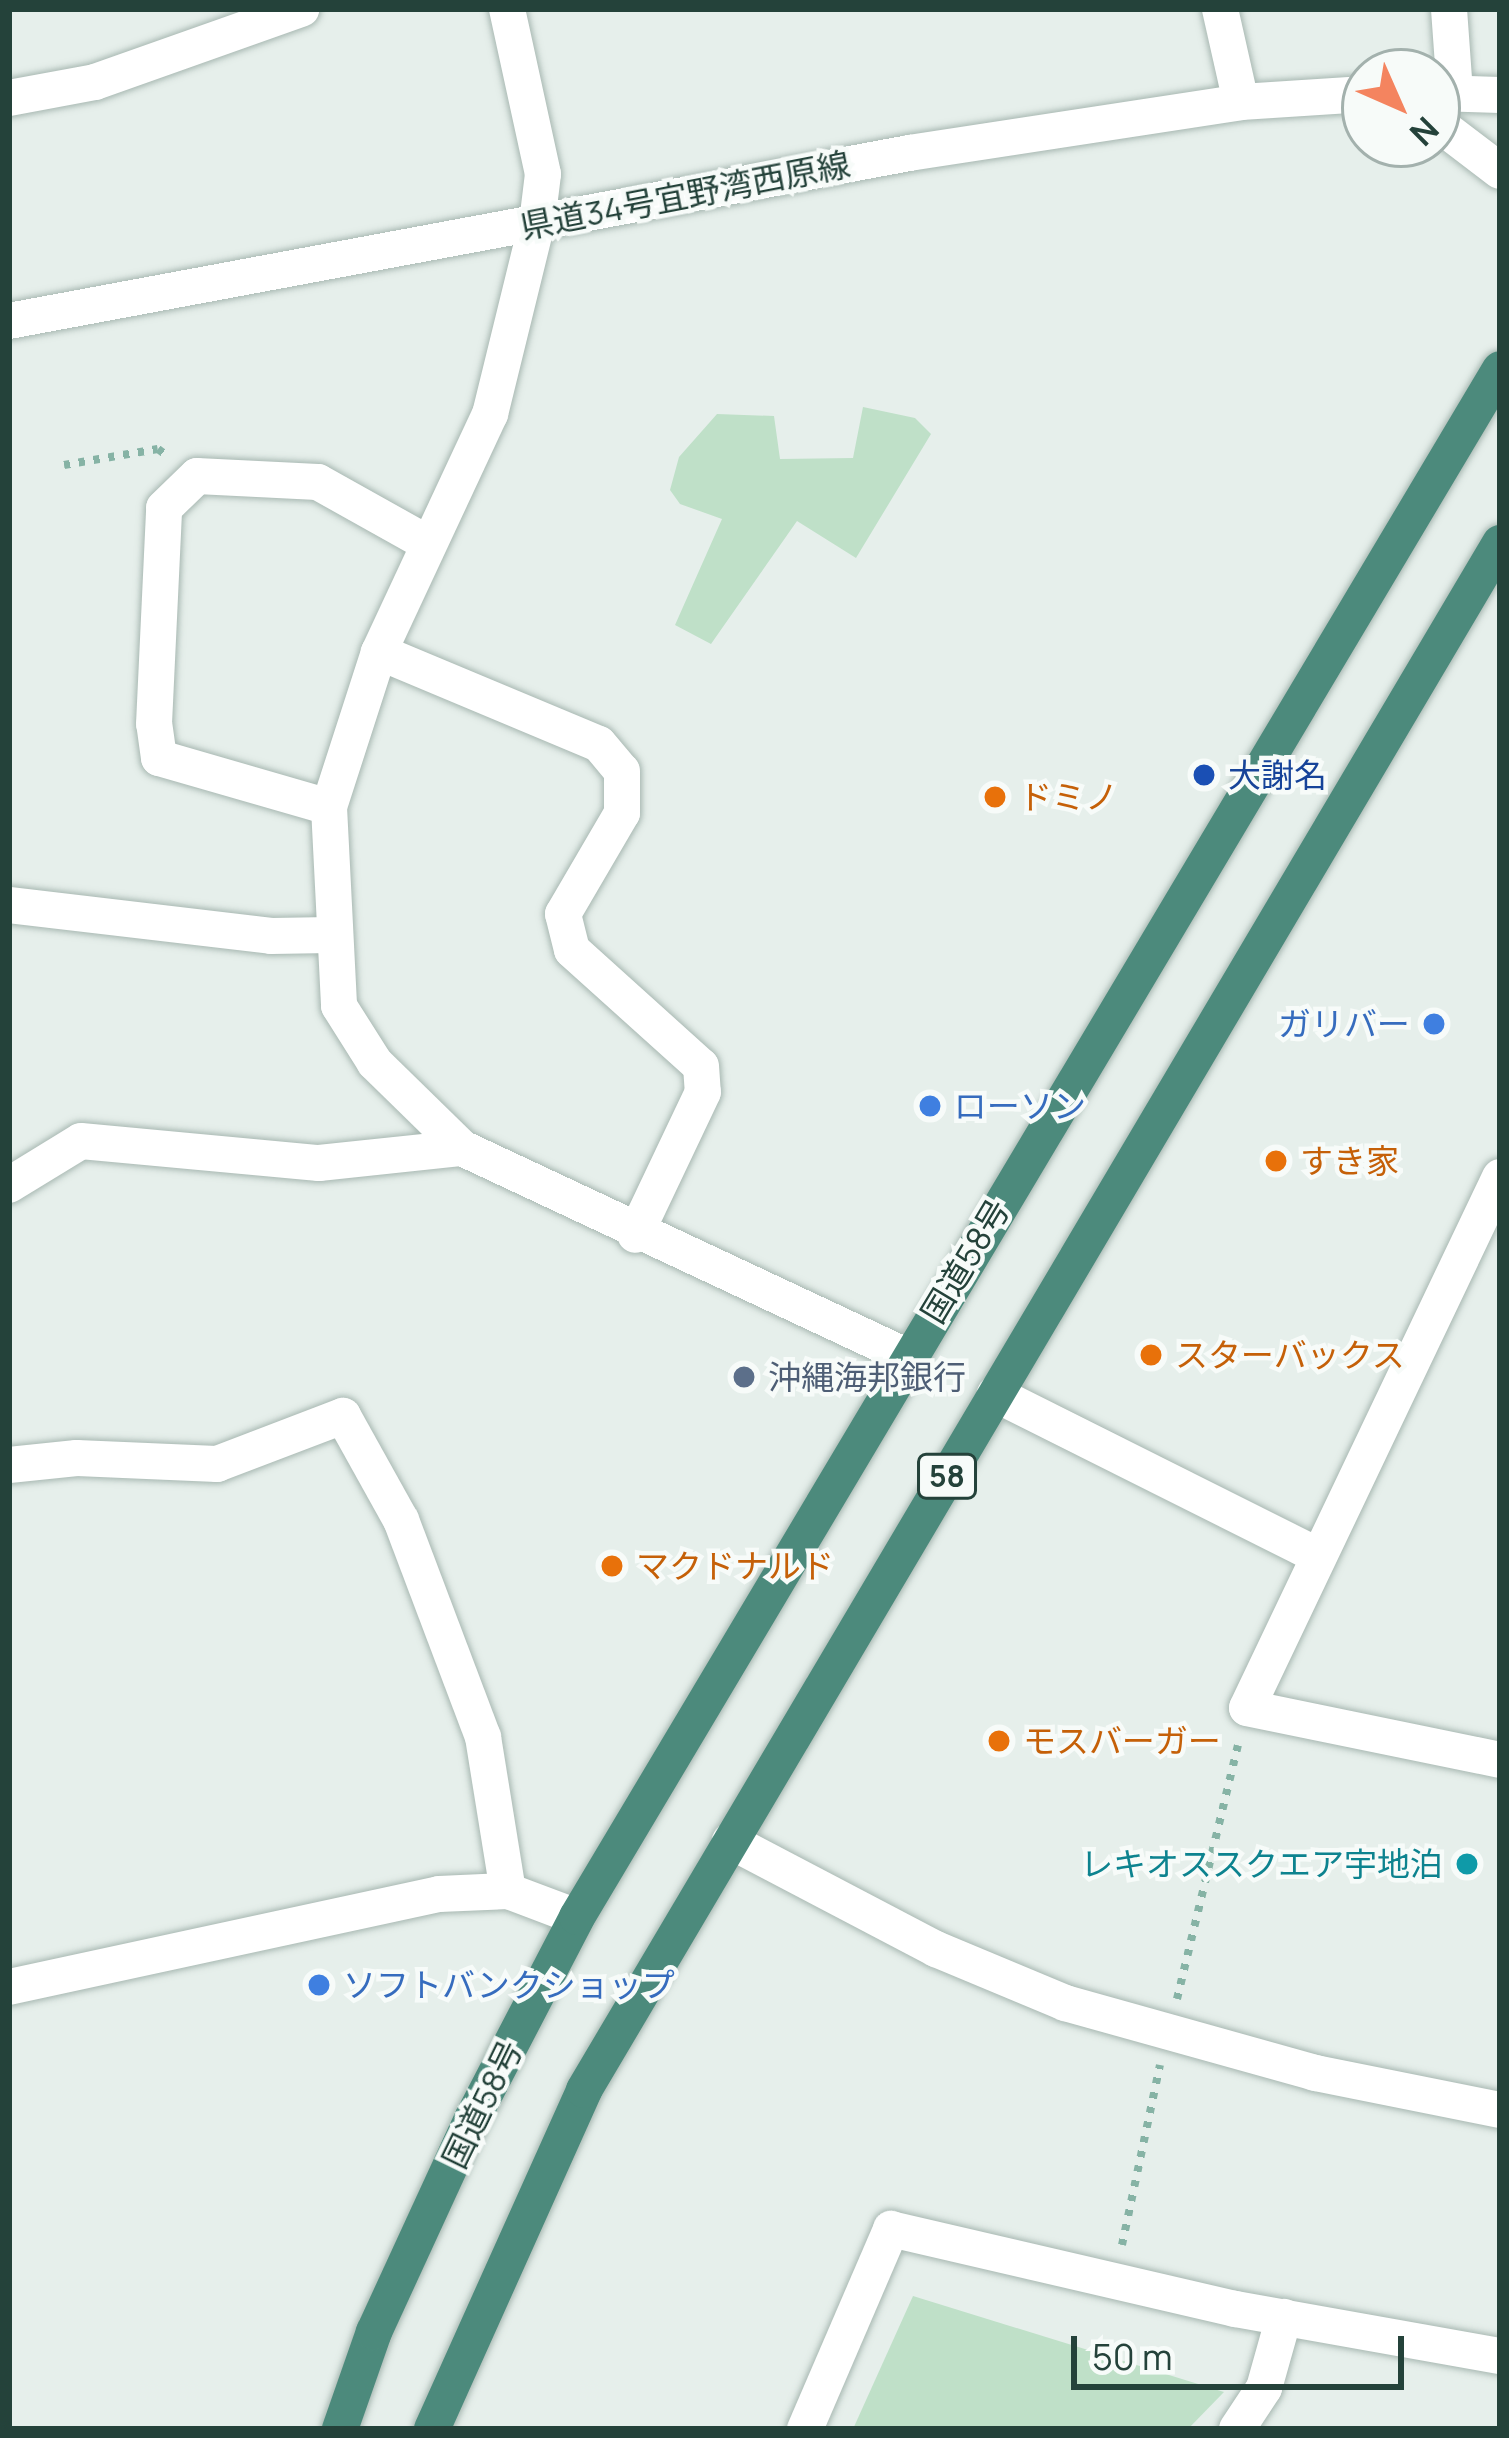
<!DOCTYPE html>
<meta charset="utf-8">
<style>
body{margin:0}
#map{position:relative;width:1509px;height:2438px;overflow:hidden;background:#e6efeb;font-family:Manrope,"Noto Sans JP",sans-serif}
div>[style]{position:absolute}
.green>*{inset:0;background:#bfe0c8}
.path>*{height:8px;margin-top:-4px;transform-origin:0;background:repeating-linear-gradient(90deg,#86b3a5 0 6px,transparent 0 15px)}
.roads{filter:drop-shadow(0 0 3px #a8b8b2) drop-shadow(0 0 3px #a8b8b2)}
.pedestrian>*{height:36px;margin:-18px;padding:0 18px;transform-origin:18px;border-radius:18px;background:#fff}
.minor>*{height:36px;margin:-18px;padding:0 18px;transform-origin:18px;border-radius:18px;background:#fff}
.tertiary>*{height:36px;margin:-18px;padding:0 18px;transform-origin:18px;border-radius:18px;background:#fff}
.secondary>*{height:36px;margin:-18px;padding:0 18px;transform-origin:18px;border-radius:18px;background:#fff}
.trunk>*{height:36px;margin:-18px;padding:0 18px;transform-origin:18px;border-radius:18px;background:#4c8a7c}
.dots>*{width:33px;height:33px;translate:-50% -50%;box-sizing:border-box;border:6px solid #f7fbf9;border-radius:50%}
span{translate:-50% -50%;white-space:nowrap;text-align:center;line-height:1.15;-webkit-text-stroke:9px #f7fbf9;paint-order:stroke}
.shield-label span{padding:3px 9px;background:#f7fbf9;border:3px solid;border-radius:9px;-webkit-text-stroke-width:0}
.shield-label{font-size:30px;color:#24423a;font-weight:700}
.street-label{font-size:33px;color:#24423a}
.transit-label{font-size:33px;color:#164399}
.left{translate:0 -50%;text-align:left}
.food-label{font-size:33px;color:#c56008}
.shop-label{font-size:33px;color:#366cbe}
.right{translate:-100% -50%;text-align:right}
.service-label{font-size:33px;color:#4e5e75}
.culture-label{font-size:33px;color:#0d838f}
.frame{position:absolute;inset:0;border:12px solid #24423a;pointer-events:none}
.north{position:absolute;left:1341px;top:48px;width:120px;height:120px;box-sizing:border-box;background:#f7fbf9;border:3px solid #a3b1ad;border-radius:50%;rotate:135deg;font-size:33px;font-weight:700;line-height:48px;text-align:center;color:#24423a}
.north::after{content:'';display:block;margin:auto;width:42px;height:54px;background:#f4845f;clip-path:polygon(50% 0,100% 100%,50% 72%,0 100%)}
.scale{position:absolute;left:1071px;top:2336px;width:333px;height:54px;box-sizing:border-box;border:6px solid #24423a;border-top:0;padding-left:15px;font-size:36px;line-height:42px;white-space:nowrap;color:#24423a;-webkit-text-stroke:9px #f7fbf9;paint-order:stroke}
</style>
<div id="map">
<div class="green">
<i style="clip-path:polygon(863px 407px,915px 418px,931px 434px,856px 558px,797px 521px,711px 644px,675px 625px,722px 519px,680px 504px,670px 490px,679px 457px,717px 414px,774px 416px,780px 459px,853px 458px)"></i>
<i style="clip-path:polygon(913px 2296px,1224px 2392px,1188px 2429px,853px 2429px)"></i>
</div>
<div class="path">
<i style="left:64px;top:465px;width:95px;rotate:-9.7deg"></i>
<i style="left:158px;top:449px;width:10px;rotate:37deg"></i>
<i style="left:1177px;top:1999px;width:261px;rotate:-76.5deg"></i>
<i style="left:1122px;top:2245px;width:184px;rotate:-78.1deg"></i>
</div>
<div class="roads">
<div class="pedestrian">
<i style="left:995px;top:1394px;width:362px;rotate:26.6deg"></i>
</div>
<div class="minor">
<i style="left:507px;top:9px;width:169px;rotate:77.7deg"></i>
<i style="left:543px;top:174px;width:49px;rotate:97deg"></i>
<i style="left:537px;top:223px;width:197px;rotate:103.8deg"></i>
<i style="left:490px;top:414px;width:263px;rotate:115deg"></i>
<i style="left:379px;top:652px;width:163px;rotate:107.9deg"></i>
<i style="left:329px;top:807px;width:199px;rotate:87.1deg"></i>
<i style="left:339px;top:1006px;width:67px;rotate:57.7deg"></i>
<i style="left:375px;top:1063px;width:122px;rotate:44.3deg"></i>
<i style="left:462px;top:1148px;width:491px;rotate:25.1deg"></i>
<i style="left:1220px;top:9px;width:95px;rotate:77.3deg"></i>
<i style="left:1449px;top:9px;width:84px;rotate:85.9deg"></i>
<i style="left:9px;top:98px;width:87px;rotate:-10.5deg"></i>
<i style="left:95px;top:82px;width:219px;rotate:-19.5deg"></i>
<i style="left:379px;top:652px;width:238px;rotate:22.7deg"></i>
<i style="left:599px;top:744px;width:35px;rotate:50deg"></i>
<i style="left:622px;top:771px;width:42px;rotate:90deg"></i>
<i style="left:622px;top:813px;width:117px;rotate:120.3deg"></i>
<i style="left:563px;top:914px;width:37px;rotate:76deg"></i>
<i style="left:572px;top:950px;width:173px;rotate:42deg"></i>
<i style="left:701px;top:1066px;width:26px;rotate:86deg"></i>
<i style="left:703px;top:1092px;width:158px;rotate:115.4deg"></i>
<i style="left:329px;top:807px;width:177px;rotate:-163.9deg"></i>
<i style="left:159px;top:758px;width:34px;rotate:-98deg"></i>
<i style="left:154px;top:724px;width:216px;rotate:-87.3deg"></i>
<i style="left:164px;top:508px;width:46px;rotate:-44.1deg"></i>
<i style="left:197px;top:476px;width:121px;rotate:2.8deg"></i>
<i style="left:318px;top:482px;width:127px;rotate:29.2deg"></i>
<i style="left:9px;top:905px;width:264px;rotate:6.7deg"></i>
<i style="left:271px;top:936px;width:60px;rotate:-1deg"></i>
<i style="left:1500px;top:1177px;width:588px;rotate:115.48deg"></i>
<i style="left:1247px;top:1708px;width:258px;rotate:11.6deg"></i>
<i style="left:9px;top:1185px;width:84px;rotate:-31.4deg"></i>
<i style="left:81px;top:1141px;width:239px;rotate:5.3deg"></i>
<i style="left:319px;top:1163px;width:144px;rotate:-6deg"></i>
<i style="left:9px;top:1465px;width:68px;rotate:-5.9deg"></i>
<i style="left:77px;top:1458px;width:140px;rotate:2.5deg"></i>
<i style="left:217px;top:1464px;width:135px;rotate:-20.9deg"></i>
<i style="left:343px;top:1416px;width:119px;rotate:60.9deg"></i>
<i style="left:401px;top:1520px;width:232px;rotate:69.3deg"></i>
<i style="left:483px;top:1737px;width:156px;rotate:80.8deg"></i>
<i style="left:9px;top:1987px;width:440px;rotate:-12.2deg"></i>
<i style="left:439px;top:1894px;width:69px;rotate:-2.5deg"></i>
<i style="left:508px;top:1891px;width:74px;rotate:20.6deg"></i>
<i style="left:805px;top:2429px;width:218px;rotate:-66.7deg"></i>
<i style="left:891px;top:2229px;width:353px;rotate:13.1deg"></i>
<i style="left:1235px;top:2309px;width:269px;rotate:10.1deg"></i>
<i style="left:1237px;top:2429px;width:49px;rotate:-56.6deg"></i>
<i style="left:1264px;top:2388px;width:74px;rotate:-74.3deg"></i>
</div>
<div class="tertiary">
<i style="left:730px;top:1841px;width:233px;rotate:27.7deg"></i>
<i style="left:936px;top:1949px;width:140px;rotate:22.7deg"></i>
<i style="left:1065px;top:2003px;width:260px;rotate:15.6deg"></i>
<i style="left:1315px;top:2073px;width:189px;rotate:11.3deg"></i>
</div>
<div class="secondary">
<i style="left:1437px;top:93px;width:63px;rotate:1.8deg"></i>
<i style="left:1437px;top:123px;width:79px;rotate:37.3deg"></i>
<i style="left:9px;top:321px;width:916px;rotate:-10.57deg"></i>
<i style="left:909px;top:153px;width:336px;rotate:-8.7deg"></i>
<i style="left:1241px;top:102px;width:124px;rotate:-3.7deg"></i>
</div>
<div class="trunk">
<i style="left:340px;top:2429px;width:103px;rotate:-70.7deg"></i>
<i style="left:374px;top:2332px;width:234px;rotate:-65.3deg"></i>
<i style="left:472px;top:2119px;width:228px;rotate:-62.5deg"></i>
<i style="left:577px;top:1917px;width:1802px;rotate:-59.19deg"></i>
<i style="left:432px;top:2429px;width:372px;rotate:-65.8deg"></i>
<i style="left:584px;top:2090px;width:1798px;rotate:-59.37deg"></i>
</div>
</div>
<div class="dots">
<i style="left:1204px;top:775px;background:#1a4fb4"></i>
<i style="left:995px;top:797px;background:#e8710a"></i>
<i style="left:1434px;top:1024px;background:#3f7fe0"></i>
<i style="left:930px;top:1106px;background:#3f7fe0"></i>
<i style="left:1276px;top:1161px;background:#e8710a"></i>
<i style="left:1151px;top:1355px;background:#e8710a"></i>
<i style="left:744px;top:1377px;background:#5c6f8a"></i>
<i style="left:612px;top:1566px;background:#e8710a"></i>
<i style="left:999px;top:1741px;background:#e8710a"></i>
<i style="left:1467px;top:1864px;background:#0f9aa8"></i>
<i style="left:319px;top:1985px;background:#3f7fe0"></i>
</div>
<div class="shield-label">
<span style="left:947px;top:1476px">58</span>
</div>
<div class="street-label">
<span style="left:685px;top:195px;rotate:-11deg">県道34号宜野湾西原線</span>
<span style="left:965px;top:1261px;rotate:-59deg">国道58号</span>
<span style="left:482px;top:2104px;rotate:-64deg">国道58号</span>
</div>
<div class="transit-label">
<span class="left" style="left:1228px;top:775px">大謝名</span>
</div>
<div class="food-label">
<span class="left" style="left:1019px;top:797px">ドミノ</span>
<span class="left" style="left:1300px;top:1161px">すき家</span>
<span class="left" style="left:1175px;top:1355px">スターバックス</span>
<span class="left" style="left:636px;top:1566px">マクドナルド</span>
<span class="left" style="left:1023px;top:1741px">モスバーガー</span>
</div>
<div class="shop-label">
<span class="right" style="left:1410px;top:1024px">ガリバー</span>
<span class="left" style="left:954px;top:1106px">ローソン</span>
<span class="left" style="left:343px;top:1985px">ソフトバンクショップ</span>
</div>
<div class="service-label">
<span class="left" style="left:768px;top:1377px">沖縄海邦銀行</span>
</div>
<div class="culture-label">
<span class="right" style="left:1443px;top:1864px">レキオススクエア宇地泊</span>
</div>
<div class="frame"></div>
<div class="north">N</div>
<div class="scale">50 m</div>
</div>
